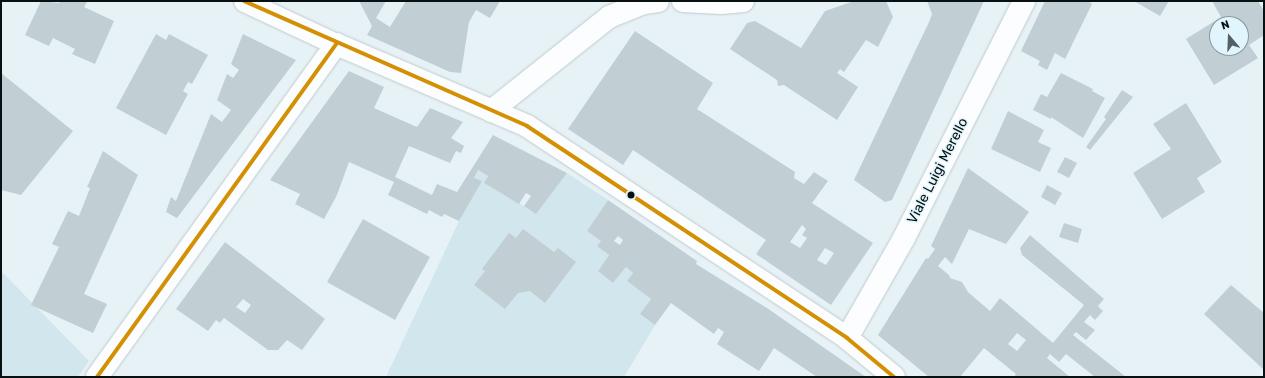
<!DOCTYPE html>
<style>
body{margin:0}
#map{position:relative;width:1265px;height:378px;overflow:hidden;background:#e6f2f6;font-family:Rubik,sans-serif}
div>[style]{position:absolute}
.built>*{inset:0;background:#d1e6ed}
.building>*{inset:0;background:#c1cfd4}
.roads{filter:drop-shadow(0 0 1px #c1cacd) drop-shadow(0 0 1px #c1cacd)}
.minor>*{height:21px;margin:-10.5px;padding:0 10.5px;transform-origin:10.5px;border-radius:10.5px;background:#fbfdfe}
.tertiary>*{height:22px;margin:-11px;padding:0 11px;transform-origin:11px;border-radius:11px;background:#fbfdfe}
.bus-1>*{height:4px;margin:-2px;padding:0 2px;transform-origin:2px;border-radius:2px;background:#d39003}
.dots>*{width:11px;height:11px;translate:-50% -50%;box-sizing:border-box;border:2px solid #e0f5fc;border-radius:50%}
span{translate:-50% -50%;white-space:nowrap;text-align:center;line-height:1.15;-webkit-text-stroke:3px #e0f5fc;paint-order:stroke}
.street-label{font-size:14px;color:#081012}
.frame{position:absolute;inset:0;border:2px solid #081012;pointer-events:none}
.north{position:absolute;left:1209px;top:16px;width:40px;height:40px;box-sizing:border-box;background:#e0f5fc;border:1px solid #8a999e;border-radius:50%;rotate:341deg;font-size:11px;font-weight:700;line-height:16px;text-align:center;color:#081012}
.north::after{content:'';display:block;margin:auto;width:14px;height:18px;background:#565f62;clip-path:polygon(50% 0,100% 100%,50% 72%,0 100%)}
</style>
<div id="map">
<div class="built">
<i style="clip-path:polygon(478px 170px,488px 176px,484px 183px,536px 213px,567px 173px,608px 200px,587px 231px,601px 241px,597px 246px,609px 255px,598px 271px,613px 283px,626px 267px,633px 273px,627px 281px,651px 299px,640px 314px,655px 325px,624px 377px,386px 377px,459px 221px,481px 181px,474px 178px)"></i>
<i style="clip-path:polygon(1px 271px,89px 361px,78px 377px,1px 377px)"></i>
</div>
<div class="building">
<i style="clip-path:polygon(41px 1px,59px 3px,60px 1px,84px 1px,87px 2px,84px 7px,114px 21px,95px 64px,72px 54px,75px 49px,53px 38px,49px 46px,25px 35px)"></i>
<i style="clip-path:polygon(359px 1px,386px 1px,376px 18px,390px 27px,406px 1px,500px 1px,490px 18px,476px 10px,469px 22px,461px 73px,450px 72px,367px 35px,372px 26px)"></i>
<i style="clip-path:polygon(854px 1px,886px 1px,893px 17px,878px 47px,866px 40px,844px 72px,840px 69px,837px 73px,858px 87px,837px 120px,784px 85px,778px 86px,777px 80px,730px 49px,747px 23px,755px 21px,801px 48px,825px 11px)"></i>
<i style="clip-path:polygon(927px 1px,984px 1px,892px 200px,885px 202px,854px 180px,929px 22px,932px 14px)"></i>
<i style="clip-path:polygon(1045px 1px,1088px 1px,1092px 4px,1065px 59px,1055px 53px,1047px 70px,1038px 65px,1040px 61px,1021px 51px)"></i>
<i style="clip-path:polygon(1134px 1px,1169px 1px,1160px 16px)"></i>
<i style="clip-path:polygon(evenodd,1212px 1px,1258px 1px,1264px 11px,1264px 35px,1249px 45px,1258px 58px,1214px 85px,1186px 39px,1221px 17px,1212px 1px,1217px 24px,1241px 24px,1241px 48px,1217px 48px,1217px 24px)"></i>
<i style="clip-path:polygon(evenodd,635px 31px,713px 83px,697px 109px,795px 172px,794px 178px,804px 184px,814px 172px,828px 181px,812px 203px,873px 243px,831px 305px,756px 254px,766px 240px,633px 150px,623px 165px,568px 129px,635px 31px,802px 225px,806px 229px,802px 235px,807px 238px,800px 248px,790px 242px,802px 225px,635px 31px,825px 248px,834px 253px,826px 265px,817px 260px,825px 248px)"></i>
<i style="clip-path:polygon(156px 34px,166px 40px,169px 34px,208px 55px,192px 84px,188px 82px,183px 91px,188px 94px,166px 135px,116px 108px)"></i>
<i style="clip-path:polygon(243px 34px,296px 60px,177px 218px,166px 212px,171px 197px,176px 201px,211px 114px,222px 122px,231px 110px,217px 100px,227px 74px,233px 78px,239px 70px,231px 64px)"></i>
<i style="clip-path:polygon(349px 71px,384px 87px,374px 108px,417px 127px,430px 108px,463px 122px,451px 138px,464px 146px,461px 153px,456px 151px,450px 163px,409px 146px,395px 177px,432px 195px,437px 184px,457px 192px,493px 135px,567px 173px,536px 214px,524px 206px,531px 196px,526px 193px,519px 204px,484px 183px,488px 176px,478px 170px,474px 178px,482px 181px,459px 221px,444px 214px,442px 217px,429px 210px,427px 214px,388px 195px,394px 182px,349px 162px,337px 195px,324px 219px,295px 204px,300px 194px,270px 180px)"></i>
<i style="clip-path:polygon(1px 73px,73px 131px,21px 195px,1px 190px)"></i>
<i style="clip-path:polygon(1061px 73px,1093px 89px,1092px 91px,1105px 98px,1083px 138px,1051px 117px,1051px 119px,1033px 110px,1041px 94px,1047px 97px)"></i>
<i style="clip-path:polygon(1122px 90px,1133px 97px,1090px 150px,1086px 147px,1106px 119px,1104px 117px)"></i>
<i style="clip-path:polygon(1186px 103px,1222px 162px,1197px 178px,1205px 192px,1162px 219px,1133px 173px,1171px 149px,1153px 124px)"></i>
<i style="clip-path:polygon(1008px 111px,1044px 130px,1038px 142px,1051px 148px,1040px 172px,991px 149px)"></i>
<i style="clip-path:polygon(103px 151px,138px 175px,84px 294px,107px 304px,93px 333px,31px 305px,59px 247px,52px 244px,68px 211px,79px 216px,90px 188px,87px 187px)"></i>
<i style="clip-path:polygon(1065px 157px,1077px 163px,1069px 178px,1057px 172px)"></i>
<i style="clip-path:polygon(evenodd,968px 168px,1029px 212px,1006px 244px,969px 229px,952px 264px,945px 257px,938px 266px,949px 275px,950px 278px,962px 282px,968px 292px,990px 311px,1000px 298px,1053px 343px,1084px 305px,1022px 255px,1020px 248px,1030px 235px,1104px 299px,1098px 306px,1103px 311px,1095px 320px,1090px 315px,1084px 322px,1095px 330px,1086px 340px,1076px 332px,1073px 335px,1126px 377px,1095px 377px,1066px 354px,1059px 362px,1050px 354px,1047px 358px,1070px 377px,1014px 377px,1016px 374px,984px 348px,960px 377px,929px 377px,878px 335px,926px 258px,928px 259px,935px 249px,931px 246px,968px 168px,1017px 333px,1026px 340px,1017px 351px,1008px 344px,1017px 333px)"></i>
<i style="clip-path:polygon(1047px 185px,1062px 193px,1055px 205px,1041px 197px)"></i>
<i style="clip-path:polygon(evenodd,608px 200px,697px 261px,696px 264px,767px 308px,866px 377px,817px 377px,774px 348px,759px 371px,717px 344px,724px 332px,718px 328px,714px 334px,671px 303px,655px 325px,640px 314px,651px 299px,627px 281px,633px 273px,626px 267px,613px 283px,598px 271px,609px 255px,597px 246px,601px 241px,587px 231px,608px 200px,618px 236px,623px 240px,620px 245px,614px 241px,618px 236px)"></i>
<i style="clip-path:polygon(363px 219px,430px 257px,395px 320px,327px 282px)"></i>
<i style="clip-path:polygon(1064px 223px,1082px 229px,1078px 243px,1059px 237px)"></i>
<i style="clip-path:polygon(523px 229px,554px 252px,558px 248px,576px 262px,545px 303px,530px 291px,518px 293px,505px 309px,474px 285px,485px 271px,482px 269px,509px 233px,516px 238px)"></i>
<i style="clip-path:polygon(evenodd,225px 242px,325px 319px,302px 350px,287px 340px,278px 350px,268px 350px,224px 318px,220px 323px,216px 320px,208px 331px,176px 309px,225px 242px,243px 299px,251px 305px,245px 313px,236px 307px,243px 299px)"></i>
<i style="clip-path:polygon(1231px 285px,1264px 313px,1264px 370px,1204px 314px)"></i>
</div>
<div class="roads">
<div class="minor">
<i style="left:244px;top:1px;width:102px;rotate:25.1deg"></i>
</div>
<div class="tertiary">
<i style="left:683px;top:1px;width:38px;rotate:3deg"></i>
<i style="left:721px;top:3px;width:22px;rotate:-5deg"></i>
<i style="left:491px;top:111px;width:151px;rotate:-38.5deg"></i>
<i style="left:609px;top:17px;width:38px;rotate:-22deg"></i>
<i style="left:644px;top:3px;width:14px;rotate:-8deg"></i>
<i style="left:847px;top:338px;width:115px;rotate:-60.3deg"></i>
<i style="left:904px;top:238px;width:266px;rotate:-63.1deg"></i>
<i style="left:97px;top:377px;width:410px;rotate:-54.3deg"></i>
<i style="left:336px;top:44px;width:208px;rotate:23.2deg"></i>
<i style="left:527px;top:126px;width:384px;rotate:33.5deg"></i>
<i style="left:847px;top:338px;width:61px;rotate:39.7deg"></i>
</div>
</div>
<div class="bus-1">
<i style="left:244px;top:1px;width:309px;rotate:23.8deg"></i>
<i style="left:527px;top:126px;width:384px;rotate:33.5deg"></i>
<i style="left:847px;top:338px;width:61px;rotate:39.7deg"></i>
<i style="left:97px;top:377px;width:410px;rotate:-54.3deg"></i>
</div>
<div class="dots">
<i style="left:631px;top:195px;background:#081012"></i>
</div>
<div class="street-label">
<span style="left:938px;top:171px;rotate:-63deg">Viale Luigi Merello</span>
</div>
<div class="frame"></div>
<div class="north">N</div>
</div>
